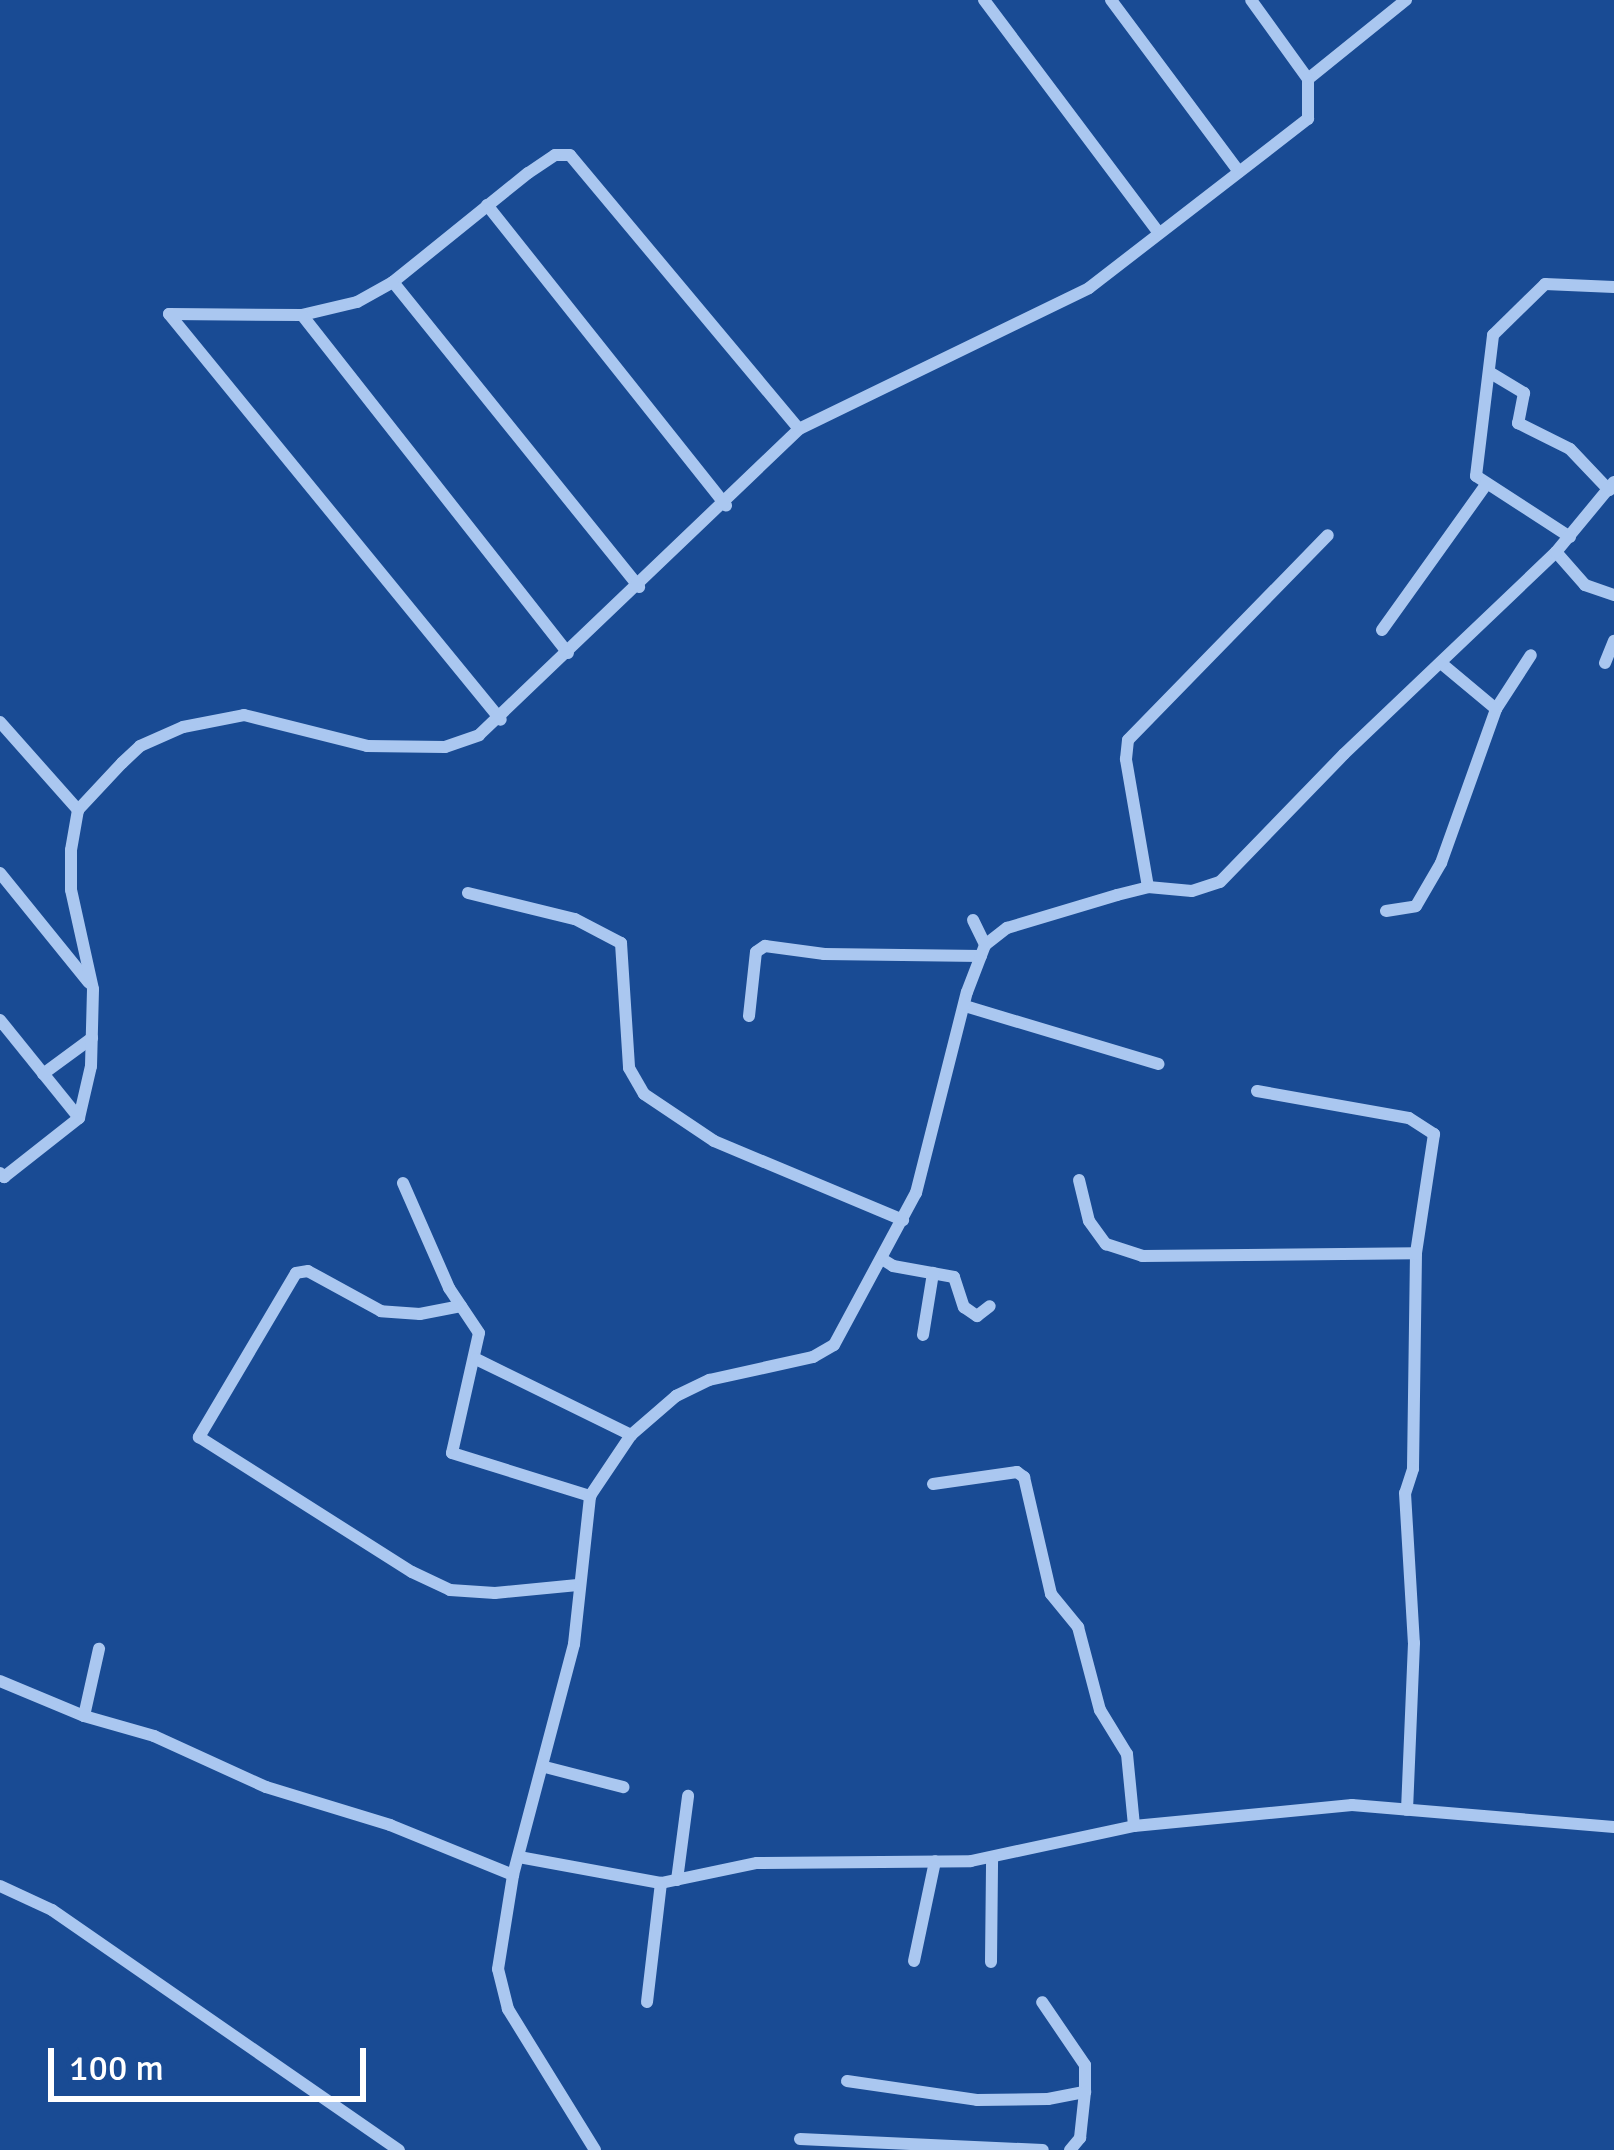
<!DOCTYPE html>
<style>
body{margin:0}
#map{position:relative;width:1614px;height:2150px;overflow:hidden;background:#194b94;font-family:Signika,sans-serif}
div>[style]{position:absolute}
.minor>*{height:12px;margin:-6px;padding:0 6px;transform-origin:6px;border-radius:6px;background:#aac7f0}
span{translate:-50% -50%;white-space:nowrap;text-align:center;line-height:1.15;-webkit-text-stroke:12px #194b94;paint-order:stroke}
.scale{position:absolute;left:48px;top:2048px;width:318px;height:54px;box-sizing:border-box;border:6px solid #fff;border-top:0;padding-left:15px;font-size:36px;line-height:42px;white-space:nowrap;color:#fff;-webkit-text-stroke:9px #194b94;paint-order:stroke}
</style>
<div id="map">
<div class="minor">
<i style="left:984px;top:0;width:288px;rotate:53.1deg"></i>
<i style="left:1111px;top:0;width:214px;rotate:53.3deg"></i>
<i style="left:1308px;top:79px;width:126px;rotate:-38.9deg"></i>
<i style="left:487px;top:205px;width:384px;rotate:51.5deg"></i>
<i style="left:393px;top:282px;width:392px;rotate:51.1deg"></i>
<i style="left:169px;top:314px;width:524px;rotate:50.73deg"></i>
<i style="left:302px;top:315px;width:430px;rotate:51.8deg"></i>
<i style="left:1489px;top:372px;width:41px;rotate:31deg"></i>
<i style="left:1524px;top:393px;width:31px;rotate:101deg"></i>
<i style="left:1518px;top:423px;width:58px;rotate:26.6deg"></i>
<i style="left:1570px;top:449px;width:57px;rotate:46.4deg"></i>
<i style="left:799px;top:429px;width:322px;rotate:-25.9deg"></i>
<i style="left:1089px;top:288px;width:277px;rotate:-37.7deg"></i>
<i style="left:1308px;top:119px;width:40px;rotate:-90deg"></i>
<i style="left:1308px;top:79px;width:97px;rotate:-125.8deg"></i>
<i style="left:1570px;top:537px;width:112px;rotate:-147deg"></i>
<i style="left:1476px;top:476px;width:142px;rotate:-83.1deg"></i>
<i style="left:1493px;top:335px;width:73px;rotate:-44.4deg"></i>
<i style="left:1545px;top:284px;width:69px;rotate:2.5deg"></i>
<i style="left:1556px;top:552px;width:44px;rotate:48.7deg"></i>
<i style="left:1585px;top:585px;width:31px;rotate:19deg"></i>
<i style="left:1382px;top:630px;width:177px;rotate:-54.4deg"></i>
<i style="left:1605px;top:663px;width:24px;rotate:-68deg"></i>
<i style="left:1496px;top:709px;width:64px;rotate:-57.1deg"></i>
<i style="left:0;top:722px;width:118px;rotate:48.4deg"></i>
<i style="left:0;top:873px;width:141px;rotate:51deg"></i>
<i style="left:1148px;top:887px;width:130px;rotate:-99.8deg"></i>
<i style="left:1126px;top:759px;width:19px;rotate:-84deg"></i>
<i style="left:1128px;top:740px;width:286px;rotate:-45.7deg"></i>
<i style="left:468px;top:893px;width:110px;rotate:13.7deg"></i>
<i style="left:575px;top:919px;width:52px;rotate:27.6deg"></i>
<i style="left:621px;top:943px;width:125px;rotate:86.3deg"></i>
<i style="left:629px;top:1068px;width:30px;rotate:60deg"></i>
<i style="left:644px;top:1094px;width:84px;rotate:33.9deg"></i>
<i style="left:714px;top:1141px;width:205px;rotate:22.7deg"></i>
<i style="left:1386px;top:911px;width:30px;rotate:-9deg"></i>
<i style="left:1416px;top:906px;width:50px;rotate:-59.8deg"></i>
<i style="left:1441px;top:863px;width:164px;rotate:-70.3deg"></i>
<i style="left:1496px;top:709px;width:72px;rotate:-140.1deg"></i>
<i style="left:973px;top:920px;width:28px;rotate:64deg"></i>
<i style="left:965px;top:1006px;width:202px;rotate:16.7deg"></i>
<i style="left:749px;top:1016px;width:64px;rotate:-83.8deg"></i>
<i style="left:756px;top:952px;width:11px;rotate:-34deg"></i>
<i style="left:765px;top:946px;width:60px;rotate:7.7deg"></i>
<i style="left:824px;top:954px;width:157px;rotate:0.7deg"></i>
<i style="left:0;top:1020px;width:126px;rotate:51.1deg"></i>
<i style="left:43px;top:1074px;width:61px;rotate:-36.3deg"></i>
<i style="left:1257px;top:1091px;width:154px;rotate:10.1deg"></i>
<i style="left:1409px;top:1118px;width:30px;rotate:33deg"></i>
<i style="left:1434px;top:1134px;width:120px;rotate:98.6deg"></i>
<i style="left:1416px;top:1253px;width:216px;rotate:90.8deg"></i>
<i style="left:1413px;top:1469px;width:25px;rotate:108deg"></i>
<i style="left:1405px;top:1493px;width:150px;rotate:86.6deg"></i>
<i style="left:1414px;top:1643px;width:167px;rotate:92.4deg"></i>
<i style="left:0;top:1173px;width:6px;rotate:45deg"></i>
<i style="left:4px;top:1177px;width:95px;rotate:-38.2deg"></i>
<i style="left:79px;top:1118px;width:53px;rotate:-77deg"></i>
<i style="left:91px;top:1066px;width:77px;rotate:-88.5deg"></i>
<i style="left:93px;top:989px;width:101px;rotate:-102.5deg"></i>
<i style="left:71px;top:890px;width:40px;rotate:-90deg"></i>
<i style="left:71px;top:850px;width:41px;rotate:-80.1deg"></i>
<i style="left:78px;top:810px;width:64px;rotate:-46.9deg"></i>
<i style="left:122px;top:763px;width:25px;rotate:-43deg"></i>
<i style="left:140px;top:746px;width:47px;rotate:-23.8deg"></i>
<i style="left:183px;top:727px;width:62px;rotate:-11.1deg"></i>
<i style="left:244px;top:715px;width:127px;rotate:14.1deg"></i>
<i style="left:367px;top:746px;width:78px;rotate:0.7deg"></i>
<i style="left:445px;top:747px;width:36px;rotate:-19deg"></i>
<i style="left:479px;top:735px;width:443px;rotate:-43.7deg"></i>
<i style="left:799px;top:429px;width:357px;rotate:-129.9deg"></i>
<i style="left:570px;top:155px;width:15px;rotate:180deg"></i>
<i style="left:555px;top:155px;width:32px;rotate:146deg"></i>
<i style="left:528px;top:173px;width:174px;rotate:141.1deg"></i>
<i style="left:393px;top:282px;width:41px;rotate:150.9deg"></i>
<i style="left:357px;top:302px;width:57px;rotate:166.7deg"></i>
<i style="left:302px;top:315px;width:133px;rotate:-179.6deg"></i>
<i style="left:1079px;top:1180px;width:42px;rotate:76.3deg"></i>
<i style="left:1089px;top:1221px;width:29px;rotate:54deg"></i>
<i style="left:1106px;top:1244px;width:38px;rotate:18deg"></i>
<i style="left:1142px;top:1256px;width:274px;rotate:-0.6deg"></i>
<i style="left:403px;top:1183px;width:115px;rotate:66.3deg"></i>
<i style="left:449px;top:1288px;width:54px;rotate:56.3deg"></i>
<i style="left:479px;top:1333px;width:123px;rotate:102.7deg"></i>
<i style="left:452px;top:1453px;width:145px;rotate:17.3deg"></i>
<i style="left:882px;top:1259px;width:13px;rotate:32deg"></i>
<i style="left:893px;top:1266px;width:62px;rotate:10.2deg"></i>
<i style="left:954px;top:1277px;width:32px;rotate:72deg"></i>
<i style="left:964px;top:1307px;width:16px;rotate:35deg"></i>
<i style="left:977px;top:1316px;width:16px;rotate:-38deg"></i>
<i style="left:461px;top:1306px;width:42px;rotate:169deg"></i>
<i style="left:420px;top:1314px;width:39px;rotate:-176deg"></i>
<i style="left:381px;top:1311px;width:83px;rotate:-151.3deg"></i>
<i style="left:308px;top:1271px;width:12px;rotate:171deg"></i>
<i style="left:296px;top:1273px;width:191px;rotate:120.6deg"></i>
<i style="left:199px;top:1437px;width:252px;rotate:32.4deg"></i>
<i style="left:412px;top:1572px;width:42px;rotate:25.3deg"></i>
<i style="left:450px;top:1590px;width:45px;rotate:3.8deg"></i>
<i style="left:495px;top:1593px;width:83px;rotate:-5.5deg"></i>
<i style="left:923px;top:1335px;width:63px;rotate:-80.8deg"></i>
<i style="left:476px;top:1359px;width:173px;rotate:26.1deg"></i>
<i style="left:933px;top:1484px;width:85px;rotate:-8.1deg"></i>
<i style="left:1017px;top:1472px;width:9px;rotate:36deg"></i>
<i style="left:1024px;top:1477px;width:120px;rotate:77deg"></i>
<i style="left:1051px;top:1594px;width:43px;rotate:50.7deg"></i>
<i style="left:1078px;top:1627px;width:86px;rotate:75.2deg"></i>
<i style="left:1100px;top:1710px;width:52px;rotate:58.5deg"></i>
<i style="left:1127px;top:1754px;width:72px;rotate:84.4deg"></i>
<i style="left:0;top:1681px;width:91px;rotate:22.6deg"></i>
<i style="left:84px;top:1716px;width:73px;rotate:15.9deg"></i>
<i style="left:154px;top:1736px;width:123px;rotate:24.5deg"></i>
<i style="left:266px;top:1787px;width:130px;rotate:17deg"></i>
<i style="left:390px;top:1825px;width:133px;rotate:22.1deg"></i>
<i style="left:84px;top:1716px;width:69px;rotate:-77.4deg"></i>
<i style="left:545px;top:1767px;width:81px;rotate:14.4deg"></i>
<i style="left:519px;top:1857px;width:144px;rotate:10.4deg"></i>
<i style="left:661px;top:1883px;width:98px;rotate:-11.8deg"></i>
<i style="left:757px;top:1863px;width:214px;rotate:-0.5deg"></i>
<i style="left:971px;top:1861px;width:167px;rotate:-12.1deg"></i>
<i style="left:1134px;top:1826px;width:219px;rotate:-5.5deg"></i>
<i style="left:1352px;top:1805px;width:263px;rotate:4.8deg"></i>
<i style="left:677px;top:1880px;width:85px;rotate:-82.5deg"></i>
<i style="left:0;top:1886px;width:57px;rotate:24.8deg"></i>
<i style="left:52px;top:1910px;width:422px;rotate:34.7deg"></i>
<i style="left:914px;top:1961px;width:102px;rotate:-78.1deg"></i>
<i style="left:991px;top:1962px;width:104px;rotate:-89.4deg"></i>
<i style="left:647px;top:2002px;width:120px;rotate:-83.3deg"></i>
<i style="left:847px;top:2081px;width:131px;rotate:8.3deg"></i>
<i style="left:977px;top:2100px;width:71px;rotate:-0.8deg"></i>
<i style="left:1048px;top:2099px;width:38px;rotate:-11deg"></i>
<i style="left:1085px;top:2092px;width:27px;rotate:-90deg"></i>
<i style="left:1085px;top:2065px;width:76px;rotate:-124.3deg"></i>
<i style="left:800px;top:2139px;width:243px;rotate:2.6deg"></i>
<i style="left:595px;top:2150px;width:166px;rotate:-121.7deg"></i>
<i style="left:508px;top:2009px;width:41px;rotate:-104deg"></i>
<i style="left:498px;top:1969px;width:95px;rotate:-80.9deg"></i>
<i style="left:513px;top:1875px;width:239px;rotate:-75.2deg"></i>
<i style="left:574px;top:1644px;width:149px;rotate:-83.8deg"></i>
<i style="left:590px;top:1496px;width:73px;rotate:-56.1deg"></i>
<i style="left:631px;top:1435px;width:60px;rotate:-40.9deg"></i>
<i style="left:676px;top:1396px;width:37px;rotate:-26deg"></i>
<i style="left:709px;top:1380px;width:107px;rotate:-12.5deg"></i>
<i style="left:813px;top:1357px;width:24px;rotate:-30deg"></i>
<i style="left:834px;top:1345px;width:173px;rotate:-61.7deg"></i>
<i style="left:916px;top:1193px;width:207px;rotate:-75.8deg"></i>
<i style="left:967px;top:992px;width:50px;rotate:-69deg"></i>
<i style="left:985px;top:945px;width:28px;rotate:-38deg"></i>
<i style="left:1007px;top:928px;width:115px;rotate:-16.7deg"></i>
<i style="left:1117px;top:895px;width:32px;rotate:-14deg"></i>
<i style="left:1148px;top:887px;width:44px;rotate:5.2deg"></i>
<i style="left:1192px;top:891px;width:29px;rotate:-18deg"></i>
<i style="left:1220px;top:882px;width:178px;rotate:-45.9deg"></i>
<i style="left:1344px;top:754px;width:293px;rotate:-43.6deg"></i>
<i style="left:1556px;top:552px;width:91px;rotate:-50.4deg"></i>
<i style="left:1070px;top:2150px;width:16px;rotate:-50deg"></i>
<i style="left:1080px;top:2138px;width:46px;rotate:-83.8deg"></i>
</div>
<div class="scale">100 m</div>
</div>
